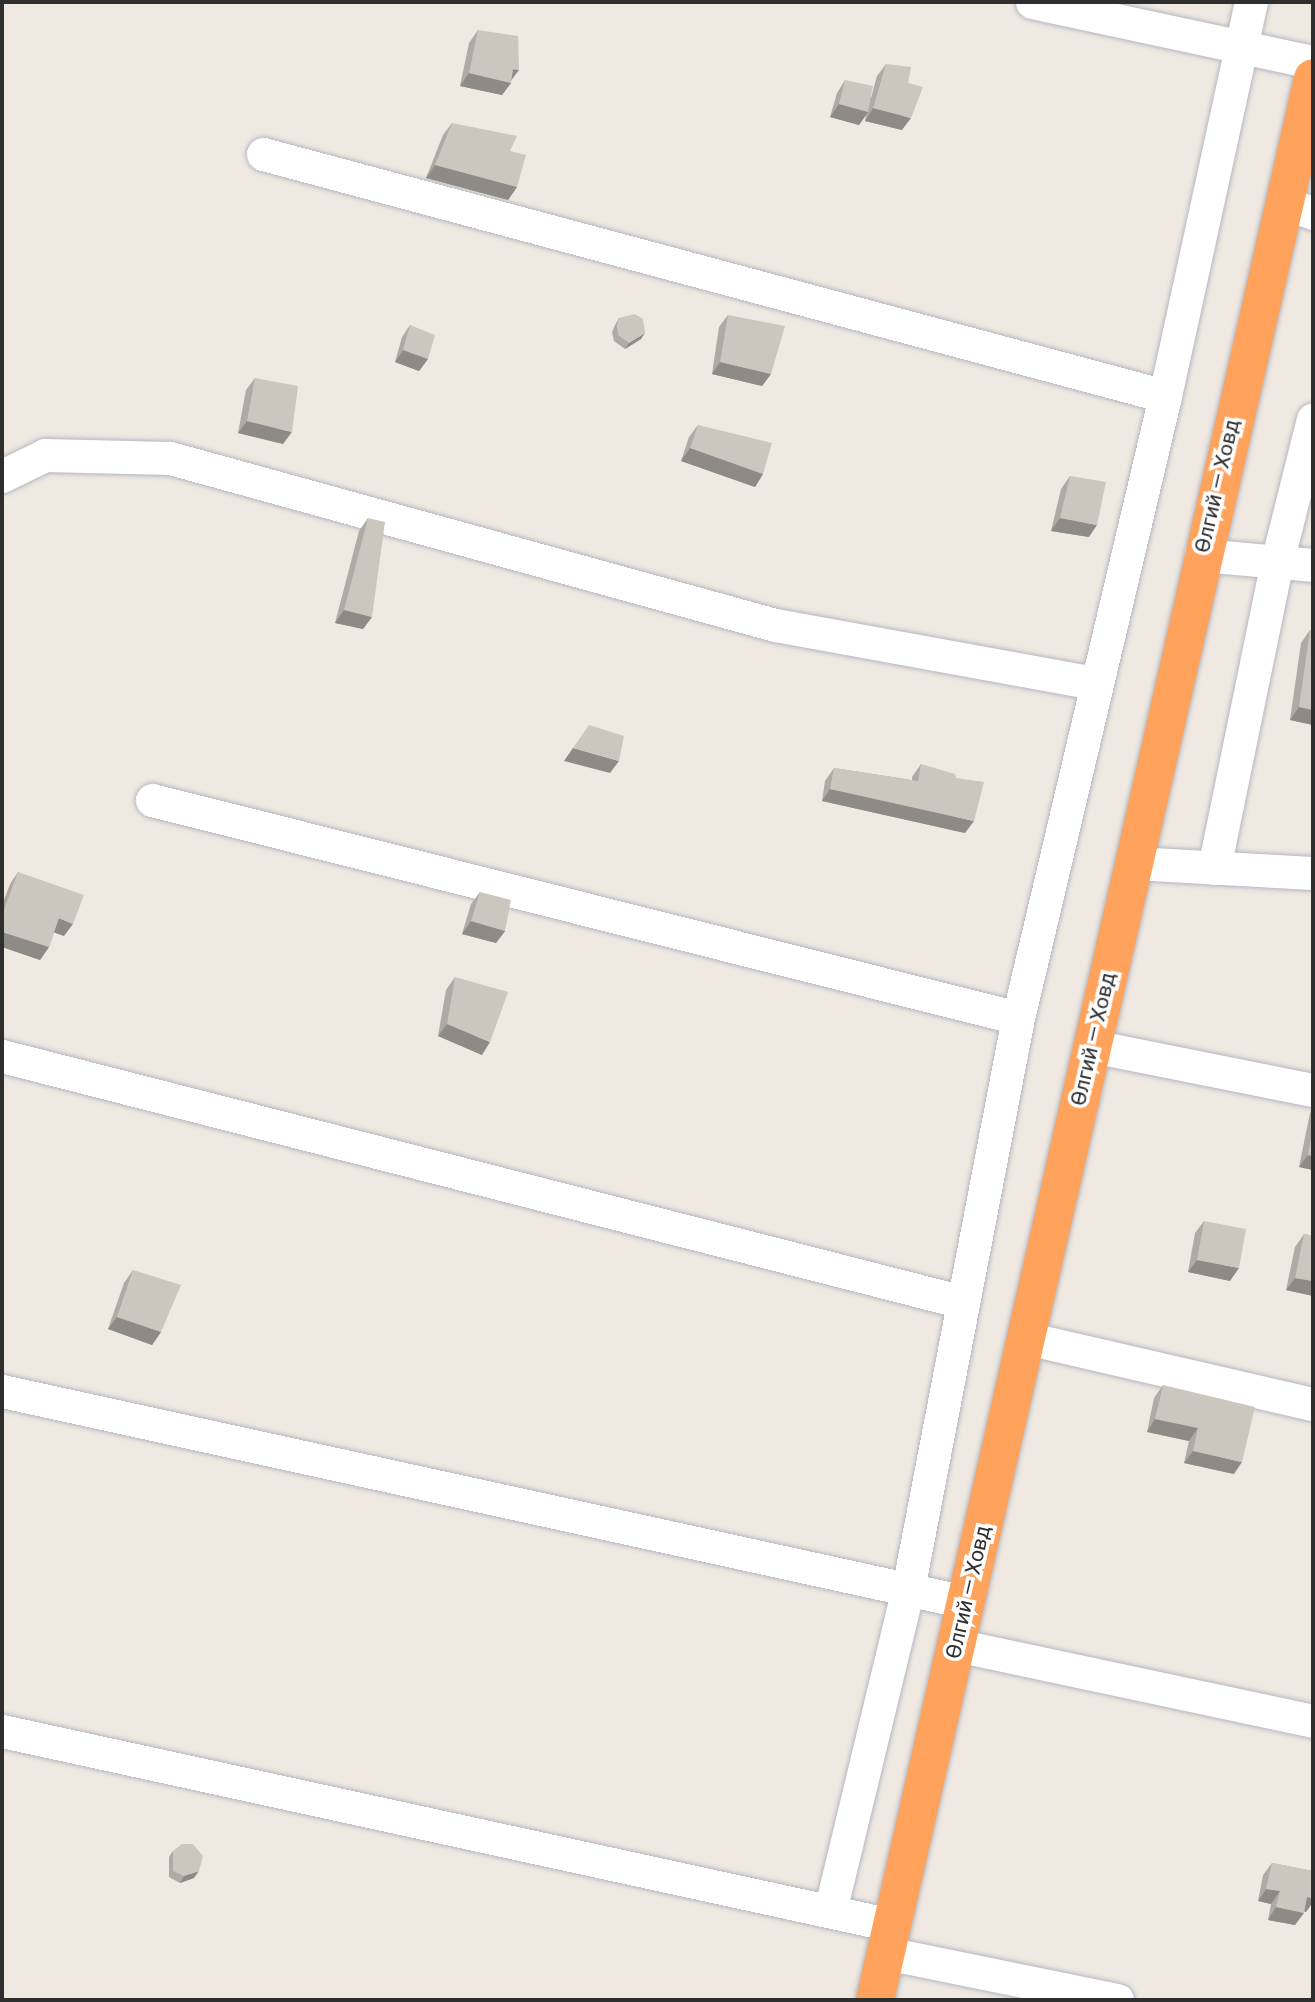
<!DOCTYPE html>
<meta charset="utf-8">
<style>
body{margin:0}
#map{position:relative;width:1315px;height:2002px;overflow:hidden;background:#efe9e1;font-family:Roboto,sans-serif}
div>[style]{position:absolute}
.roads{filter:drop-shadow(0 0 2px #b4b7c1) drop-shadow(0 0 2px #b4b7c1)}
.street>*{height:33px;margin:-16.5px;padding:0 16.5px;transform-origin:16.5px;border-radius:16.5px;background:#fff}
.highway>*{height:38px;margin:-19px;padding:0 19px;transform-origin:19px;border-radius:19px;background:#ffa35c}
.wall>*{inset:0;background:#afaba4}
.shaded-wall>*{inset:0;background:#8e8b86}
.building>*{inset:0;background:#cbc7bf}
span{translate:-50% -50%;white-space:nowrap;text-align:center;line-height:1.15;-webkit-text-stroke:7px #fff;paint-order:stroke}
.street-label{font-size:21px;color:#2e2e2e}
.frame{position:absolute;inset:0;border:4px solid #2e2e2e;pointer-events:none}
</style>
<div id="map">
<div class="roads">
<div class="street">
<i style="left:1032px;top:2px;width:287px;rotate:12.1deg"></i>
<i style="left:263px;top:154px;width:934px;rotate:15.02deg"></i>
<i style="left:1284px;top:203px;width:31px;rotate:19deg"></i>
<i style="left:2px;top:476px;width:48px;rotate:-26deg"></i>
<i style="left:45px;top:455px;width:125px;rotate:1.4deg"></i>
<i style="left:170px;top:458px;width:628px;rotate:15.43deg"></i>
<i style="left:775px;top:625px;width:325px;rotate:10.3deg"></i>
<i style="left:1201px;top:555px;width:112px;rotate:5.1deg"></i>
<i style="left:152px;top:800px;width:893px;rotate:14.13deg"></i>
<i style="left:1133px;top:863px;width:180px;rotate:3.2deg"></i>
<i style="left:1214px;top:868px;width:312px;rotate:-78.4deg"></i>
<i style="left:1277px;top:562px;width:147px;rotate:-75.9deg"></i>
<i style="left:1092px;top:1046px;width:225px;rotate:11.3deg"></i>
<i style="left:2px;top:1056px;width:992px;rotate:14.36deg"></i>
<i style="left:1026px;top:1338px;width:294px;rotate:13deg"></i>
<i style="left:2px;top:1391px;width:987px;rotate:12.35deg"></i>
<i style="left:956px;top:1645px;width:365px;rotate:12deg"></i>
<i style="left:2px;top:1731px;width:911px;rotate:12.3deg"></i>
<i style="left:830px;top:1911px;width:331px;rotate:-76.4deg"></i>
<i style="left:908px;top:1589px;width:581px;rotate:-79.1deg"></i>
<i style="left:1018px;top:1018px;width:639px;rotate:-76.7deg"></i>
<i style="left:1165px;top:396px;width:403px;rotate:-77.7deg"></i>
<i style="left:886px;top:1953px;width:236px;rotate:11.5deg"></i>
</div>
<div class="highway">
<i style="left:875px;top:2000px;width:1971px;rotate:-77.16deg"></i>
</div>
</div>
<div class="wall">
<i style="clip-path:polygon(478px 30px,511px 81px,511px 83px,502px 95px,460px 86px,469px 43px)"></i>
<i style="clip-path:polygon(886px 64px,908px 83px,902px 130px,865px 121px,866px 115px,859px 125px,830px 117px,837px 93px,845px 80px,871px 98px,877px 76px)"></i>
<i style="clip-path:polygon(452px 123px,517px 187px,508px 200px,426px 178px,443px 135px)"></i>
<i style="clip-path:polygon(728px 315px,771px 374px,762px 386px,712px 374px,719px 327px)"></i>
<i style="clip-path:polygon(619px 318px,641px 339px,625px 349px,614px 341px,612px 332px,615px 325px)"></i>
<i style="clip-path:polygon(410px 325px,428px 359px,419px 371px,395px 362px,402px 337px)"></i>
<i style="clip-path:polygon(255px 378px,283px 444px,238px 433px,246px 390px)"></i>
<i style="clip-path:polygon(698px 425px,763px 474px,755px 487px,681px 461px,689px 437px)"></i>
<i style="clip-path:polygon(1070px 476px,1089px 537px,1051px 531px,1061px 489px)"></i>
<i style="clip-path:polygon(368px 518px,372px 617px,363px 629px,335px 623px,359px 531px)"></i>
<i style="clip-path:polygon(1310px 630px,1313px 631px,1313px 725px,1290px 720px,1301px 643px)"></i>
<i style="clip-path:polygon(921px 764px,965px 833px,822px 801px,825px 781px,834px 768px,912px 780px,912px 777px)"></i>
<i style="clip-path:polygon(18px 872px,64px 936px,54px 932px,49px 947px,40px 960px,2px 947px,2px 905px,10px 884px)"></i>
<i style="clip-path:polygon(480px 892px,505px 931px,496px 943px,462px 934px,471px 904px)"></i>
<i style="clip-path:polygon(455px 977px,482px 1055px,438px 1036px,446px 990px)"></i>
<i style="clip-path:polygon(1313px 1109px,1313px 1170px,1299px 1167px,1310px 1113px)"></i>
<i style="clip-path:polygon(1204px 1221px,1230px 1281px,1188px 1272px,1195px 1233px)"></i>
<i style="clip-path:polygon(1304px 1234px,1313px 1236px,1313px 1296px,1286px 1290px,1295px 1247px)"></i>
<i style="clip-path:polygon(133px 1270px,161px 1332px,152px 1345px,108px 1329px,124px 1283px)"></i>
<i style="clip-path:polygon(1163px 1385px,1234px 1474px,1184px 1463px,1189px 1441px,1147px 1432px,1154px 1398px)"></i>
<i style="clip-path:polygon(173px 1851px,194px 1878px,180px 1883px,169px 1877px,169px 1857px)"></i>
<i style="clip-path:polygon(1272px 1863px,1313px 1871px,1313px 1902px,1306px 1912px,1304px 1911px,1295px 1925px,1268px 1920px,1271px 1904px,1258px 1901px,1263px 1875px)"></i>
</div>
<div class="shaded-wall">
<i style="clip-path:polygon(513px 69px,519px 70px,510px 82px)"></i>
<i style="clip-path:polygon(469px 73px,511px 83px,502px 95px,460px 86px)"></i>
<i style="clip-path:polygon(839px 104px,868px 112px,859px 125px,830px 117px)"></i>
<i style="clip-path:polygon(873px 108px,911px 118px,902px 130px,865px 121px)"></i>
<i style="clip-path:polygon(435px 165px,517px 187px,508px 200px,426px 178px)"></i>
<i style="clip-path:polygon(645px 333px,641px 339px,625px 349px,629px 343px)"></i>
<i style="clip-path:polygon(403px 350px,428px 359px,419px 371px,395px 362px)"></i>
<i style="clip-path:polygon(720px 362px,771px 374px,762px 386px,712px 374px)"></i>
<i style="clip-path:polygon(247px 421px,292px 432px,283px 444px,238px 433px)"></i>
<i style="clip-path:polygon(690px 448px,763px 474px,755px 487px,681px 461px)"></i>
<i style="clip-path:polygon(1060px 518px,1097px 525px,1089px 537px,1051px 531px)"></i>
<i style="clip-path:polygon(344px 610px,372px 617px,363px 629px,335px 623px)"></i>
<i style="clip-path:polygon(1299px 707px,1313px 710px,1313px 725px,1290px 720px)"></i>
<i style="clip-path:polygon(573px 748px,619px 761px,610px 773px,564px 761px)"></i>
<i style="clip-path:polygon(830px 789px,974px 821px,965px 833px,822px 801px)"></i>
<i style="clip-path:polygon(59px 918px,73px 924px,64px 936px,50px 931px)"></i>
<i style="clip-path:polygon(471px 921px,505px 931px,496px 943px,462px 934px)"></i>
<i style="clip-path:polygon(2px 932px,49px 947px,40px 960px,2px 947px)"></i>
<i style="clip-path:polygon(447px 1024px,490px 1042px,482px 1055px,438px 1036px)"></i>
<i style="clip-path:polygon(1308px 1155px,1313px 1156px,1313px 1170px,1299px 1167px)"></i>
<i style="clip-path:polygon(1197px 1260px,1239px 1268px,1230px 1281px,1188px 1272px)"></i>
<i style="clip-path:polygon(1295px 1278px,1313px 1281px,1313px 1296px,1286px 1290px)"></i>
<i style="clip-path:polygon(117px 1317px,161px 1332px,152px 1345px,108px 1329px)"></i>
<i style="clip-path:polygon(1155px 1419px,1198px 1428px,1189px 1441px,1147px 1432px)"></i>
<i style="clip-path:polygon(1193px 1451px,1242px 1462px,1234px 1474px,1184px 1463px)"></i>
<i style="clip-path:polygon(199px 1871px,194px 1878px,180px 1883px,184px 1876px)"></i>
<i style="clip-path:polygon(1266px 1889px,1280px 1891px,1271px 1904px,1258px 1901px)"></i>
<i style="clip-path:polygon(1307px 1897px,1313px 1899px,1313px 1902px,1306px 1912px,1298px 1910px)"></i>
<i style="clip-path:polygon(1276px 1907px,1304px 1913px,1295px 1925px,1268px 1920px)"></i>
</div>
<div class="building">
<i style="clip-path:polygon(478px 30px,518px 36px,519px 70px,513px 69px,511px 83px,469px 73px)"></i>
<i style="clip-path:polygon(886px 64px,911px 67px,908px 83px,923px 87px,911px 118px,873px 108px)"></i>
<i style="clip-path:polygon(845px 80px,873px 86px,868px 112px,839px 104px)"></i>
<i style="clip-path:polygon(452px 123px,517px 136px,510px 151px,526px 155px,517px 187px,435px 165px)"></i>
<i style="clip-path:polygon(635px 314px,643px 319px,645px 333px,629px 343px,618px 335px,617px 325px,619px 318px)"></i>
<i style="clip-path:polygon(728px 315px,785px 326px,771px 374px,720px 362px)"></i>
<i style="clip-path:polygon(410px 325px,435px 335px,428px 359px,403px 350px)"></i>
<i style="clip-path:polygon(255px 378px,298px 386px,292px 432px,247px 421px)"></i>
<i style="clip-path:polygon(698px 425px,772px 443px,763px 474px,690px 448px)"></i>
<i style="clip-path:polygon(1070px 476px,1106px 482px,1097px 525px,1060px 518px)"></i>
<i style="clip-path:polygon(368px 518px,385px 522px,372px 617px,344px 610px)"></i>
<i style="clip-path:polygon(1310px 630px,1313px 631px,1313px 710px,1299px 707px)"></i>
<i style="clip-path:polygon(589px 725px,624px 736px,619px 761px,573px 748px)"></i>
<i style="clip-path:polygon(921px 764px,955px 774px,956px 778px,984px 782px,974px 821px,830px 789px,834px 768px,918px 781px)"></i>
<i style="clip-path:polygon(18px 872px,84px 895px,73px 924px,59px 918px,49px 947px,2px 932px,2px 915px)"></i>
<i style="clip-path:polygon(480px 892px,511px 900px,505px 931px,471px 921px)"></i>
<i style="clip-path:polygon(455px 977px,508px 992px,490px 1042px,447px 1024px)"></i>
<i style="clip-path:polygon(1313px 1129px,1313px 1156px,1308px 1155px)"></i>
<i style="clip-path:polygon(1204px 1221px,1246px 1229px,1239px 1268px,1197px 1260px)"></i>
<i style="clip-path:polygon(1304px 1234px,1313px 1236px,1313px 1281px,1295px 1278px)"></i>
<i style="clip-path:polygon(133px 1270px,181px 1285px,161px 1332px,117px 1317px)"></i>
<i style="clip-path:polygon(1163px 1385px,1255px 1407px,1242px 1462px,1193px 1451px,1198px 1428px,1155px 1419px)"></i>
<i style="clip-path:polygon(182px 1844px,193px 1844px,203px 1856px,199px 1871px,184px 1876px,173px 1871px,173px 1851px)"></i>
<i style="clip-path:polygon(1272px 1863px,1313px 1871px,1313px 1899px,1307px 1897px,1304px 1913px,1276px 1907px,1280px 1891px,1266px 1889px)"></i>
</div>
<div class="street-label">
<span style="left:1217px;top:486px;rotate:-77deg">Өлгий — Ховд</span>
<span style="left:1093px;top:1039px;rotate:-77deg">Өлгий — Ховд</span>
<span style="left:968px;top:1592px;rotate:-77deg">Өлгий — Ховд</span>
</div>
<div class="frame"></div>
</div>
